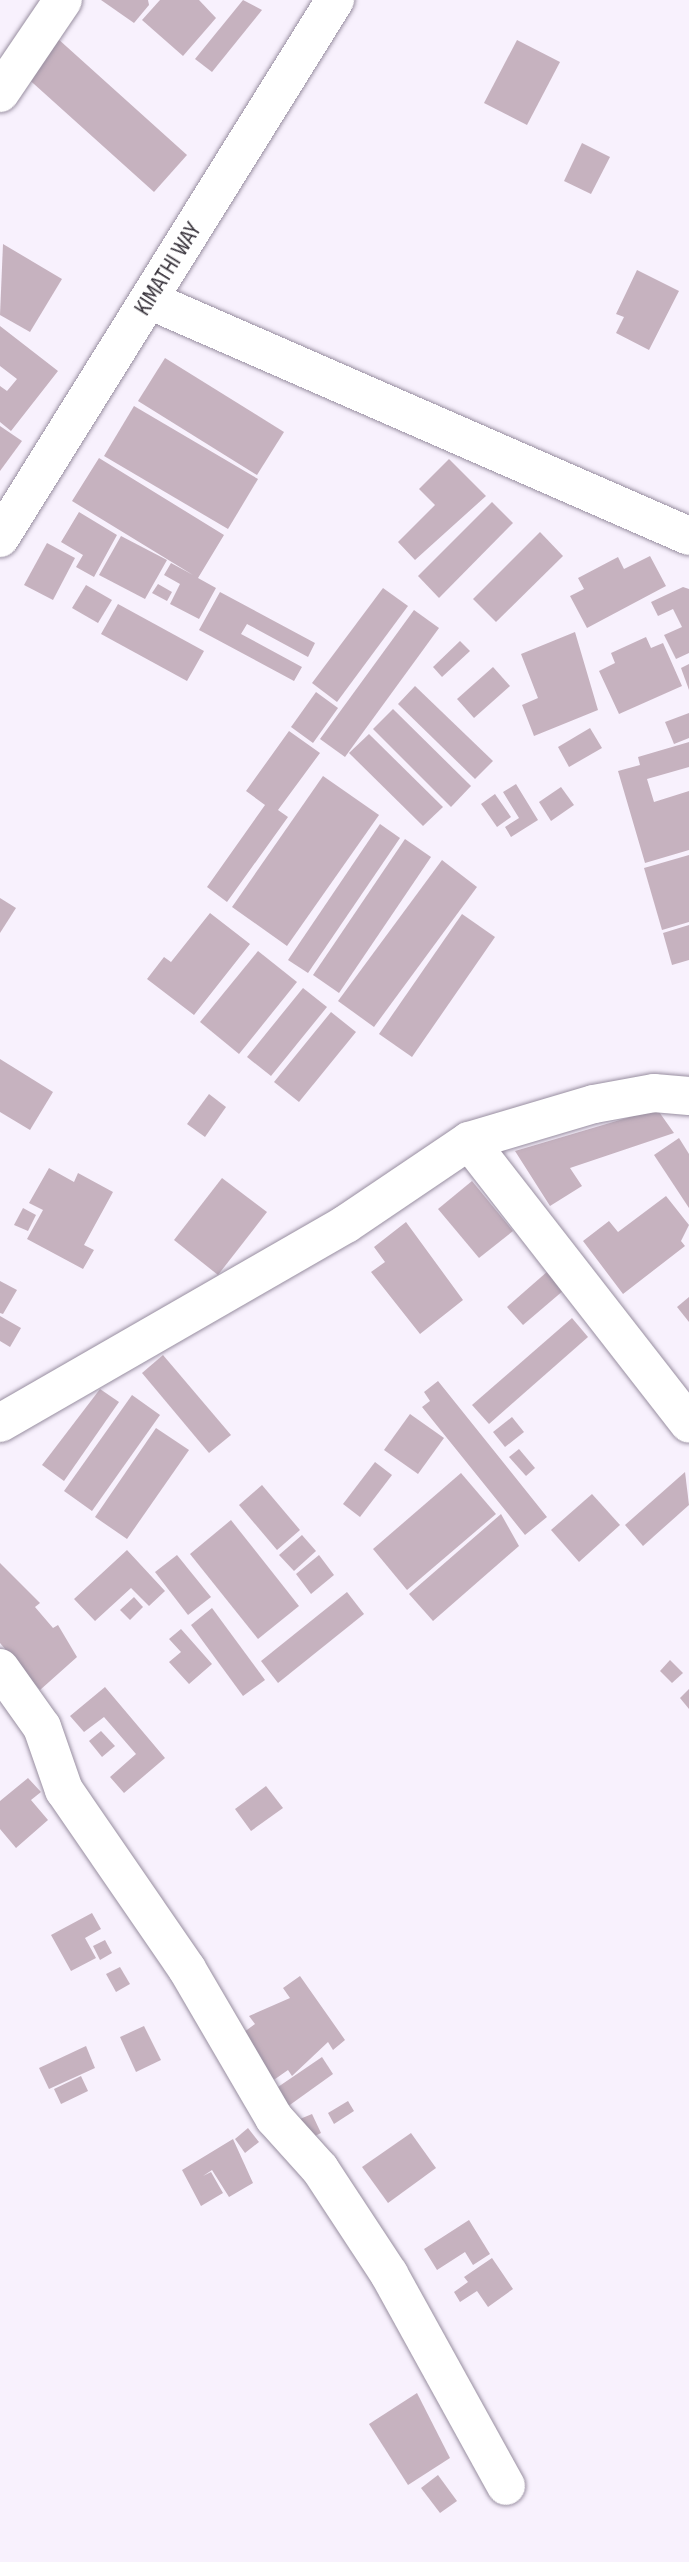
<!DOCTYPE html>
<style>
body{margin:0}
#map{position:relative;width:689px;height:2562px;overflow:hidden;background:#f8f1fd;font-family:"Sofia Sans Condensed",sans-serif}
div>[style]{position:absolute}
.building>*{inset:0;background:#c6b2bf}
.roads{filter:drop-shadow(0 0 2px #988ea0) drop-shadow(0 0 2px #988ea0)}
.street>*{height:38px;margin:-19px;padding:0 19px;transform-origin:19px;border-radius:19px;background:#fff}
span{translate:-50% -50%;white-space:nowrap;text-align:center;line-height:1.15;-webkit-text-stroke:5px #fff;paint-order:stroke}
.street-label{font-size:24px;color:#37323a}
</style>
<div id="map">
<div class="building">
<i style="clip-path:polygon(101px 0,148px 0,149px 5px,134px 23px)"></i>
<i style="clip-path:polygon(160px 0,199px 0,216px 18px,183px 56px,142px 20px)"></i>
<i style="clip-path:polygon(243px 0,262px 10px,212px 72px,195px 59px)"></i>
<i style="clip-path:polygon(57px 38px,187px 155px,154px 192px,24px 75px)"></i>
<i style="clip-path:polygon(517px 40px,560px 62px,527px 125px,484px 103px)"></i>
<i style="clip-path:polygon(582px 143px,610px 157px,591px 194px,564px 181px)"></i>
<i style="clip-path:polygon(3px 244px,62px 279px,30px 332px,0 315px)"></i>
<i style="clip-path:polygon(637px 270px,679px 291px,649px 350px,616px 333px,624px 317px,616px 314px)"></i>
<i style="clip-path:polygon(0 326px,58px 371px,11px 431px,0 422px,0 386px,7px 391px,17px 379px,0 366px)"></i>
<i style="clip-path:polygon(165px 358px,284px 432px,257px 475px,138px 401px)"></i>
<i style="clip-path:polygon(134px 406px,258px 479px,228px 529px,104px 456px)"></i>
<i style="clip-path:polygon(0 426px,22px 441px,0 471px)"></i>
<i style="clip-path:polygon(99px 458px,224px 535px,198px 578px,216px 588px,199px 619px,170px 604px,180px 584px,164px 575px,171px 563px,193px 575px,72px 501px)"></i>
<i style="clip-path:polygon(449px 459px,486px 496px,415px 560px,398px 542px,435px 505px,419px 489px)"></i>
<i style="clip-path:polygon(492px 502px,513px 523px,439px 598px,418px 576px)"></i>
<i style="clip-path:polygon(79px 512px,117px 535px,94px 577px,76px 567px,83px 555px,61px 542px)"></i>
<i style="clip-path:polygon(540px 532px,563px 556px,496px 622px,473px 599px)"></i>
<i style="clip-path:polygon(121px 536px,167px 560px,145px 599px,99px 575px)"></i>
<i style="clip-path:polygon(47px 543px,75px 558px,53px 600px,24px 585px)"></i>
<i style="clip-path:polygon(650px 556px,666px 586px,587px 628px,570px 596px,584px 589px,578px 578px,618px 557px,624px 569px)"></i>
<i style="clip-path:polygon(158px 584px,172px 592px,167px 601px,152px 593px)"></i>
<i style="clip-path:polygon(86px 585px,112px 600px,98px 623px,72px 608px)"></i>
<i style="clip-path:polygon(683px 587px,689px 589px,689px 653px,676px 659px,664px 635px,682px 627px,673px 609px,658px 616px,651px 602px)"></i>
<i style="clip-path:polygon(383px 588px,408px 606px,337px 702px,312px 683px)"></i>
<i style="clip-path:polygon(220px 592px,315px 643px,308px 657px,247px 624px,241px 634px,302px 667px,294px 681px,199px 630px)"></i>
<i style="clip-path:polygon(118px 604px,204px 651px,187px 681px,101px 634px)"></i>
<i style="clip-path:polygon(414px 610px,439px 628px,345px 757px,320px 739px)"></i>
<i style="clip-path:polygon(575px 632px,598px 710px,534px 736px,522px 705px,538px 698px,521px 654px)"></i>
<i style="clip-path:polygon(646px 637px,651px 648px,663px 643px,682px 686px,619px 714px,599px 671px,615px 663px,611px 653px)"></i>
<i style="clip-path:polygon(460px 641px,470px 651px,442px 677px,433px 667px)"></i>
<i style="clip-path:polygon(689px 664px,689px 690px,681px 668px)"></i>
<i style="clip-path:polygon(493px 667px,510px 686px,474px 718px,457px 699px)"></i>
<i style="clip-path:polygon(415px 686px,493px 761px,475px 779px,398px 704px)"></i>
<i style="clip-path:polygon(316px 692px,338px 708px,313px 743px,291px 727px)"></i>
<i style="clip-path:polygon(393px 709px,471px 786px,451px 807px,373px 729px)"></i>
<i style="clip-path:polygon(689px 713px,689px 738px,674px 744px,665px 722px)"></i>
<i style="clip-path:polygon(590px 728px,602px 748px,569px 767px,558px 747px)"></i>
<i style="clip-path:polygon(289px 731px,320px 753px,278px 810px,288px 817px,227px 902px,207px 887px,265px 805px,246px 791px)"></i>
<i style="clip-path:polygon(369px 734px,443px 807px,423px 826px,349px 753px)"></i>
<i style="clip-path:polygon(689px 742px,689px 767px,647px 779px,654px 802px,689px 791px,689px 850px,645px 863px,618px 771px,640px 765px,638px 757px)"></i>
<i style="clip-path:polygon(323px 776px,379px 815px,287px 946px,232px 907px)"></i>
<i style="clip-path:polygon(516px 784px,538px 820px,511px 837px,505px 827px,519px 818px,503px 792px)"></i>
<i style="clip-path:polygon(561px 787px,574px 805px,551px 821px,539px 802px)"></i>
<i style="clip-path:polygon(495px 794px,511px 817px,497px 827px,481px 804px)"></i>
<i style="clip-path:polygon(380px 824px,400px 838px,308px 973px,288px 960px)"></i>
<i style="clip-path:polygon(405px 839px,431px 857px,339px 993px,313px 975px)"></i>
<i style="clip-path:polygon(689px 855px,689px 922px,662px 930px,644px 868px)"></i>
<i style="clip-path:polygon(442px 860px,477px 887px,374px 1027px,338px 1001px)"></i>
<i style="clip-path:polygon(0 898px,16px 908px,0 933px)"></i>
<i style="clip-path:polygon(210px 913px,250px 944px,194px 1015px,147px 979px,164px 957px,171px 962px)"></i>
<i style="clip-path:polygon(462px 914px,495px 937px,412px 1057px,379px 1034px)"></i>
<i style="clip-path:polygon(689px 925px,689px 960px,672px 965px,663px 933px)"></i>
<i style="clip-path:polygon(258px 951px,297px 982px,239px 1054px,200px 1022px)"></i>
<i style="clip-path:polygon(303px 988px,327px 1007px,271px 1076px,247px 1057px)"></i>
<i style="clip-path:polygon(331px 1012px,356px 1032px,299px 1102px,274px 1082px)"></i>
<i style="clip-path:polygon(0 1059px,53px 1092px,30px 1130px,0 1112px)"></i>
<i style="clip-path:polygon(209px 1094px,226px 1107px,205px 1137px,187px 1124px)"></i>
<i style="clip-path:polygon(657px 1109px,674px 1133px,570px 1168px,582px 1186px,550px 1206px,515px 1151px)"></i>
<i style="clip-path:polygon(679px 1138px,689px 1154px,689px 1208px,654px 1155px)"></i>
<i style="clip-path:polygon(49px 1168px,74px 1182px,78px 1173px,113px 1192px,84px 1245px,94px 1250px,83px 1269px,27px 1239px,43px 1210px,29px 1203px)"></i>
<i style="clip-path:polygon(222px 1178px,267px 1212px,218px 1275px,174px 1240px)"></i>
<i style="clip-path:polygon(472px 1181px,513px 1231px,479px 1258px,438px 1209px)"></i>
<i style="clip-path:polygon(666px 1196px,689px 1225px,681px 1241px,685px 1246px,623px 1294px,583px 1241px,609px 1221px,618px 1232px)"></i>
<i style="clip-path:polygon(23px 1208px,36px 1215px,28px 1231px,14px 1225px)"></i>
<i style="clip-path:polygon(406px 1222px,463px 1300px,420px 1334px,371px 1272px,385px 1262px,374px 1247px)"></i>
<i style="clip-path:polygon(548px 1271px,564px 1290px,523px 1325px,507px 1307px)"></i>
<i style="clip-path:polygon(0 1281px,17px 1290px,3px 1314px,0 1313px)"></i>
<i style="clip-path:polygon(689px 1297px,689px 1322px,677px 1307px)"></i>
<i style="clip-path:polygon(0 1316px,21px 1328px,10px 1347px,0 1341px)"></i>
<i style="clip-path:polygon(572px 1318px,588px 1337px,489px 1424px,472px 1405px)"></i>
<i style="clip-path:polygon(163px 1355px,231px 1435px,209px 1453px,142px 1373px)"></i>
<i style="clip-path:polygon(438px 1381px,547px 1517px,525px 1535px,422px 1407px,430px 1401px,424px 1392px)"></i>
<i style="clip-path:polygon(100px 1389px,119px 1402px,64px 1481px,42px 1465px)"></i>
<i style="clip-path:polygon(132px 1395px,160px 1415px,92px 1511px,64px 1491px)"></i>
<i style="clip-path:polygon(410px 1414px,444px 1438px,418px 1474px,384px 1450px)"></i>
<i style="clip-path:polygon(512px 1417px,524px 1432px,505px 1447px,493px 1432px)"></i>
<i style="clip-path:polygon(156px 1428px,189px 1450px,127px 1539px,95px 1517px)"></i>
<i style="clip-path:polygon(519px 1449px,535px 1468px,526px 1476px,509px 1457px)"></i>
<i style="clip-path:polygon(375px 1462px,392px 1475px,360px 1517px,343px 1504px)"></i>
<i style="clip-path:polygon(685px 1472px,689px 1505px,643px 1546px,625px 1525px)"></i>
<i style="clip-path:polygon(461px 1473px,496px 1514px,407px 1590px,373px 1549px)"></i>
<i style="clip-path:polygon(262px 1485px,300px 1530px,277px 1550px,239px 1505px)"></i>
<i style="clip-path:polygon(592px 1494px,620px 1525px,579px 1562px,551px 1530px)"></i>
<i style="clip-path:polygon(501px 1514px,519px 1546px,433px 1621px,409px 1594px)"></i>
<i style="clip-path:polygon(231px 1520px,299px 1606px,258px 1639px,190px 1554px)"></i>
<i style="clip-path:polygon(302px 1535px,316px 1551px,294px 1571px,279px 1555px)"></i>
<i style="clip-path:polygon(127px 1550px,165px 1591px,149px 1606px,131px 1588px,95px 1621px,74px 1599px)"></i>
<i style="clip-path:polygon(177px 1555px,211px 1597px,188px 1615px,155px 1572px)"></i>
<i style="clip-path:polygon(319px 1555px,334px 1575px,311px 1594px,296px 1574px)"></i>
<i style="clip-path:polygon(0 1563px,40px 1603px,35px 1607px,53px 1628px,58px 1625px,77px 1657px,40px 1690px,0 1643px)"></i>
<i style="clip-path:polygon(347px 1592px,364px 1614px,278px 1683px,261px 1661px)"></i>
<i style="clip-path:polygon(134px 1597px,143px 1607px,130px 1620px,120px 1610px)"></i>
<i style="clip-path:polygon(212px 1608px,265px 1680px,243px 1696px,191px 1625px)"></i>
<i style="clip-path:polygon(181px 1629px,212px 1664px,189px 1684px,169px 1662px,181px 1652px,169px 1639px)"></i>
<i style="clip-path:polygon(670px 1660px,683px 1673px,672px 1683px,660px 1671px)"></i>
<i style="clip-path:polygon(105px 1687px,165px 1758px,124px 1793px,110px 1777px,136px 1754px,104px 1717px,84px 1732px,70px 1716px)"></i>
<i style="clip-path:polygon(689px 1689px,689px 1709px,680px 1698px)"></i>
<i style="clip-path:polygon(101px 1731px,115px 1746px,102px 1757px,89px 1741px)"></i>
<i style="clip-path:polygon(28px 1778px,41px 1792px,31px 1800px,48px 1820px,16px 1848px,0 1829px,0 1801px)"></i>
<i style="clip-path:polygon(266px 1786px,283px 1808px,251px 1831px,235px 1809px)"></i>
<i style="clip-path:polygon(92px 1913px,101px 1929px,85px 1938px,96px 1958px,71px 1971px,51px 1935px)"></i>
<i style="clip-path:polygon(105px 1940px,112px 1953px,100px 1960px,93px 1946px)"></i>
<i style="clip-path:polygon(120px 1967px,130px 1984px,116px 1992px,106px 1974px)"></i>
<i style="clip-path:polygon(300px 1976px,345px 2040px,333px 2050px,328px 2042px,292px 2076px,288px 2070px,268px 2084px,236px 2038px,255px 2024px,249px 2016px,290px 1998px,283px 1988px)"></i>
<i style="clip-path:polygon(144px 2026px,161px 2060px,136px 2072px,120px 2037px)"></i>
<i style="clip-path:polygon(86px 2046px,95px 2068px,49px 2089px,39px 2068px)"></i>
<i style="clip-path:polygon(322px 2057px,333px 2074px,287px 2107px,275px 2089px)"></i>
<i style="clip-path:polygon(81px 2076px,88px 2091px,61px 2104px,54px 2089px)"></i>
<i style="clip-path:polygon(348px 2101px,354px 2111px,334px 2124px,328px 2113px)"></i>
<i style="clip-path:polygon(312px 2114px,321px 2133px,309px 2139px,300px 2119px)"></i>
<i style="clip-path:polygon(248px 2128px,259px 2142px,245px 2153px,235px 2139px)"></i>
<i style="clip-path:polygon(411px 2133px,436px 2168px,388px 2203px,362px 2167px)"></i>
<i style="clip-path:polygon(233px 2139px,253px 2183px,229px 2197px,212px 2170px,203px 2176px,211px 2172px,223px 2193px,201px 2206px,182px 2170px)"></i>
<i style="clip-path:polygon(469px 2220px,490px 2254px,473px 2265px,465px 2252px,437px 2270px,424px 2249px)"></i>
<i style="clip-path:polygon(492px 2258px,513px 2289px,488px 2307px,477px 2291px,460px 2302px,454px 2292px,468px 2282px,464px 2277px)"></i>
<i style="clip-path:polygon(417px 2393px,450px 2458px,408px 2485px,369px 2424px)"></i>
<i style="clip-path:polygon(438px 2475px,457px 2501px,440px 2513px,421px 2488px)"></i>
</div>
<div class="roads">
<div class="street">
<i style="left:0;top:93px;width:112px;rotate:-55.9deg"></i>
<i style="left:149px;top:300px;width:589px;rotate:23.61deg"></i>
<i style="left:0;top:538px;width:634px;rotate:-58.09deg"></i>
<i style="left:469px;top:1141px;width:358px;rotate:52.1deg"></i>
<i style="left:0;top:1423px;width:399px;rotate:-29.9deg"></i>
<i style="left:346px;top:1224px;width:148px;rotate:-34deg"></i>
<i style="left:469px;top:1141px;width:130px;rotate:-16.5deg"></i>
<i style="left:594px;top:1104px;width:61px;rotate:-10.4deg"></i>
<i style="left:654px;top:1093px;width:35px;rotate:5deg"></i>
<i style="left:0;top:1668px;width:72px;rotate:54.6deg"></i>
<i style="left:42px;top:1727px;width:67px;rotate:70.8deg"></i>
<i style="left:64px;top:1790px;width:217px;rotate:55.5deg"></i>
<i style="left:187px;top:1969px;width:173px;rotate:59.7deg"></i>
<i style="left:274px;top:2118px;width:69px;rotate:48deg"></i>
<i style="left:320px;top:2169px;width:126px;rotate:56.7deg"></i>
<i style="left:389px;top:2274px;width:242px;rotate:61.1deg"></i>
</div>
</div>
<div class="street-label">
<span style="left:168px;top:269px;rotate:-58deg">KIMATHI WAY</span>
</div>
</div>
